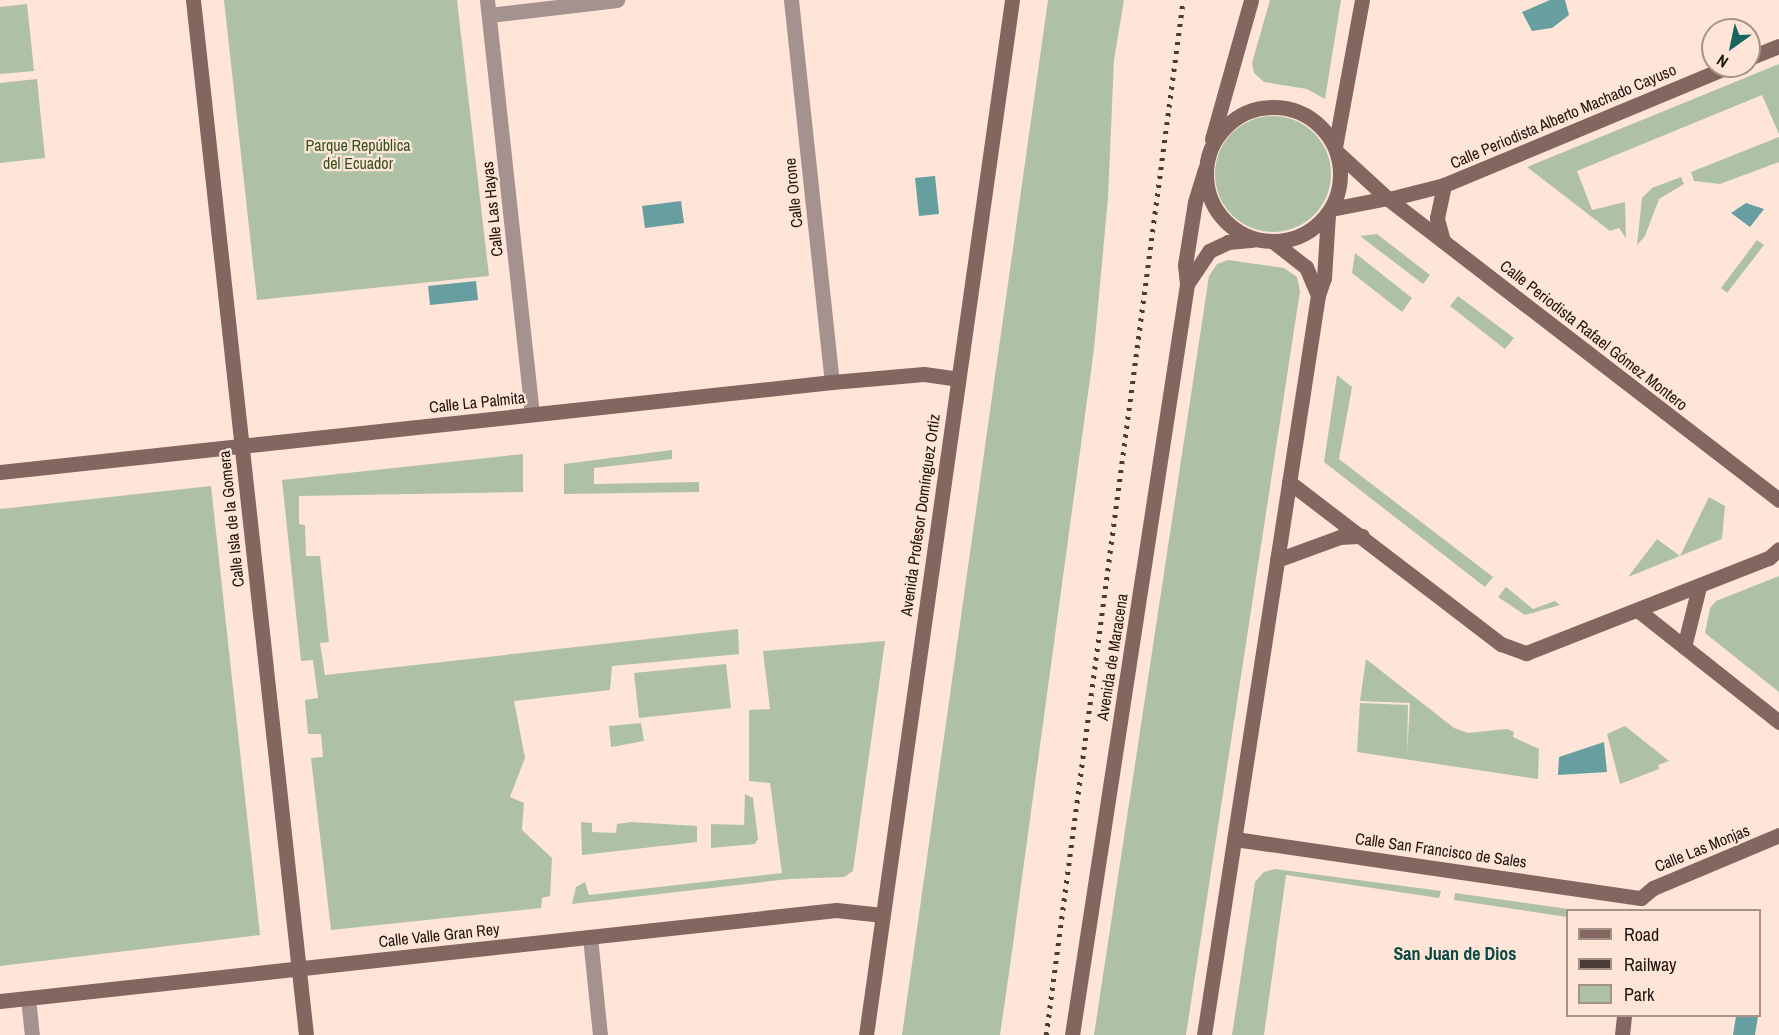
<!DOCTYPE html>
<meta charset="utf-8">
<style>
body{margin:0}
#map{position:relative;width:1779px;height:1035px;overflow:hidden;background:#fee5d8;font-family:"Archivo Narrow",sans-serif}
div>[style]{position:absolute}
.green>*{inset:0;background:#aec1a5}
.round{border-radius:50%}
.water>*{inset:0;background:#679e9f}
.street>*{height:15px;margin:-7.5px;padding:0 7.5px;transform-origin:7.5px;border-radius:7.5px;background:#a5918d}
.secondary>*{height:15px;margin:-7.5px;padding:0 7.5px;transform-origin:7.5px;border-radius:7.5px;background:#836660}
.secondary>.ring{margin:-7.5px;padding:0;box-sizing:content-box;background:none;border:15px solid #836660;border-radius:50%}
.rail>*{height:4.5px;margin-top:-2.25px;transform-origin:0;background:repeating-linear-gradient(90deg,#493c34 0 3px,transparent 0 9px)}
span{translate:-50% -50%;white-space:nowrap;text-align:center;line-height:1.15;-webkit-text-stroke:4.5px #fee5d8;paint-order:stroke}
.street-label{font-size:16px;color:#1e140e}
.park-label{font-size:16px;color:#32521e}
.neighbourhood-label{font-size:18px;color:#084945;font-weight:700}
.legend{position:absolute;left:1566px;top:909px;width:195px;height:108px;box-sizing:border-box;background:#fee5d8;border:2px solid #a49187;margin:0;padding:8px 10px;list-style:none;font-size:18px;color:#1e140e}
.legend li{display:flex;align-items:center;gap:12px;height:30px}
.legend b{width:30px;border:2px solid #a49187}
.north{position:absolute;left:1701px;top:18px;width:60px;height:60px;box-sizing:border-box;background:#fee5d8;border:2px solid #a49187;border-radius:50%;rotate:213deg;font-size:16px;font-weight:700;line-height:24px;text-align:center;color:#1e140e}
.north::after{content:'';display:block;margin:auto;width:21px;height:27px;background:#176460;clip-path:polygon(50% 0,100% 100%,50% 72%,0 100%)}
</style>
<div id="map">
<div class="green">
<i style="clip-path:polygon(224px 0,457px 0,489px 276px,257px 300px)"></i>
<i style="clip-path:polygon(1048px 0,1124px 0,1114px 60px,1108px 198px,1094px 349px,1010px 966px,1000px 1035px,902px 1035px)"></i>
<i style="clip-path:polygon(1270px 0,1341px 0,1325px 99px,1307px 89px,1264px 82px,1254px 73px,1252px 63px)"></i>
<i style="clip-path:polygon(27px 4px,34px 71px,0 74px,0 7px)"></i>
<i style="clip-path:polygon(1779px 64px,1779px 134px,1762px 95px,1577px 171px,1592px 210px,1625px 202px,1626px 238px,1619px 228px,1610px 231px,1527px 167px)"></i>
<i style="clip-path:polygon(37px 79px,45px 158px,0 163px,0 83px)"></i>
<i class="round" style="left:1215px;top:116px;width:116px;height:116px"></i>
<i style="clip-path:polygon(1779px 137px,1779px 162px,1720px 184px,1694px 181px,1691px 172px)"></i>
<i style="clip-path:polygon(1681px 177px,1684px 184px,1659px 199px,1645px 236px,1637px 245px,1642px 198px,1652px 188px)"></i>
<i style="clip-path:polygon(1377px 234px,1430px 275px,1423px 284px,1360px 236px)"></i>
<i style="clip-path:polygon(1757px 240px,1764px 245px,1727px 293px,1721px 288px)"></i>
<i style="clip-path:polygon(1355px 253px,1412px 298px,1402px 312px,1352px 273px)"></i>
<i style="clip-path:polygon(1228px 260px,1284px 268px,1297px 277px,1300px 291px,1186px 1035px,1094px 1035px,1209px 276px,1217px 264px)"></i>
<i style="clip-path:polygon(1458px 296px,1514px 338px,1505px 349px,1450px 306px)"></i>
<i style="clip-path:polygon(1337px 375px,1352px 387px,1339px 459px,1493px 577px,1485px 587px,1324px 462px)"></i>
<i style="clip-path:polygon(672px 450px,672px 459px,594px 468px,594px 484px,699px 482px,699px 492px,564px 494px,564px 464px)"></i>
<i style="clip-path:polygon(523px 454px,523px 492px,299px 496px,299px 524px,305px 525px,306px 556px,320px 556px,329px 642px,320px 643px,325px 675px,738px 629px,739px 654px,612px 666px,610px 690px,514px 701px,525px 758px,510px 797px,524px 803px,522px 830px,552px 858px,550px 896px,542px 898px,541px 908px,331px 930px,311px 758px,323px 757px,321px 734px,308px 734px,305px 700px,318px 698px,313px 660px,301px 661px,282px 480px)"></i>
<i style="clip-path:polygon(211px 486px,260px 935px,0 966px,0 509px)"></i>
<i style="clip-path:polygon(1709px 497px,1725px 506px,1722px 539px,1628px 577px,1657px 539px,1680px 556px)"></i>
<i style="clip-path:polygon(1779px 576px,1779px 692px,1705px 633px,1710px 608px,1716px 601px)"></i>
<i style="clip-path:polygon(1506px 587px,1533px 609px,1555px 601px,1560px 605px,1525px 615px,1498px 597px)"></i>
<i style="clip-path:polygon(885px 641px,853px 871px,844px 877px,789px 879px,572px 904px,576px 887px,585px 882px,589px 895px,782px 873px,770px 783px,749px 781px,749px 710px,770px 709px,763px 651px)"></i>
<i style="clip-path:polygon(1366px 659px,1454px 728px,1468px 733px,1507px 729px,1514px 732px,1513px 737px,1539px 749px,1538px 779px,1357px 752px,1360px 703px,1408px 705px,1407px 754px,1410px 703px,1360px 701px)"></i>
<i style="clip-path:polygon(726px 664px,731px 708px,639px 718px,634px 673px)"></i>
<i style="clip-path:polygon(641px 723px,644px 741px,611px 747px,609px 726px)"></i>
<i style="clip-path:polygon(1625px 726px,1669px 761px,1658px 765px,1659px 769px,1620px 784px,1607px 734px)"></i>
<i style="clip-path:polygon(745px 794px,753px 798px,758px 839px,755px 844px,711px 848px,711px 824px,744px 825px)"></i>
<i style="clip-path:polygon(581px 822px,592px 823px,592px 832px,616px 833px,617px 824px,632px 822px,697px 826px,697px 842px,582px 855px)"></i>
<i style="clip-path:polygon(1275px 869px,1441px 891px,1439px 898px,1286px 875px,1264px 1035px,1232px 1035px,1255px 882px,1264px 872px)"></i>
<i style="clip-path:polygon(1455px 893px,1575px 910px,1568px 910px,1567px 917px,1454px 900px)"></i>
</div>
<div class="water">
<i style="clip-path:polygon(1550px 0,1565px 0,1569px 15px,1552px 28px,1532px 31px,1522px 12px)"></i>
<i style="clip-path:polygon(935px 176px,939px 214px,919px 216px,915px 178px)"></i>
<i style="clip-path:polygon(681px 201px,684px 223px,645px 228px,642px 206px)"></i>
<i style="clip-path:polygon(1746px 203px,1764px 209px,1750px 227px,1731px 213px)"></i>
<i style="clip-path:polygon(476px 281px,478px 300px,430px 305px,428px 286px)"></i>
<i style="clip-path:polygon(1604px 742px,1607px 772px,1558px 775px,1559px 757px)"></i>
<i style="clip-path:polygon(1736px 1016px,1758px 1016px,1755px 1035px,1733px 1035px)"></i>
</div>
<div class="street">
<i style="left:487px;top:0;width:416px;rotate:83.8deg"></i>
<i style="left:791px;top:0;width:384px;rotate:83.9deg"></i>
<i style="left:489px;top:15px;width:129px;rotate:-6.7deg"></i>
<i style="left:590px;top:937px;width:99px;rotate:84.2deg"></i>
<i style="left:28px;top:998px;width:37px;rotate:84deg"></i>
</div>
<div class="secondary">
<i style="left:193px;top:0;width:1041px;rotate:83.77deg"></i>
<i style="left:1749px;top:58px;width:32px;rotate:-22deg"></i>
<i class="ring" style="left:1206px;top:107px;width:119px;height:119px"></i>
<i style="left:1212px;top:139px;width:144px;rotate:-74.3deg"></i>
<i style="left:1335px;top:147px;width:149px;rotate:-79.6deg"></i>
<i style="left:1338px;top:153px;width:67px;rotate:42.6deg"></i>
<i style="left:1387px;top:198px;width:495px;rotate:37.6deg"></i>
<i style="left:1389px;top:199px;width:57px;rotate:-14.3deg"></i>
<i style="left:1444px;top:185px;width:310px;rotate:-22.6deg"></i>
<i style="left:1331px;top:209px;width:57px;rotate:-11.1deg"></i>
<i style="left:1443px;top:241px;width:24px;rotate:-105deg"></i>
<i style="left:1437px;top:218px;width:34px;rotate:-78deg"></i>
<i style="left:1275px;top:243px;width:39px;rotate:38deg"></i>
<i style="left:1306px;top:267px;width:30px;rotate:67deg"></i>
<i style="left:1187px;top:284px;width:40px;rotate:-56deg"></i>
<i style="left:1209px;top:251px;width:21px;rotate:-25deg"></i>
<i style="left:1228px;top:242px;width:25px;rotate:-5deg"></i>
<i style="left:0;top:472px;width:837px;rotate:-6.17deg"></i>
<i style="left:832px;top:382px;width:92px;rotate:-5deg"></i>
<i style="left:924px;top:374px;width:34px;rotate:8deg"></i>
<i style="left:1289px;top:482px;width:267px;rotate:37.4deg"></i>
<i style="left:1501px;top:644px;width:27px;rotate:20deg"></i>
<i style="left:1526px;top:653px;width:261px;rotate:-21.4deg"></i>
<i style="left:1769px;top:558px;width:13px;rotate:-42deg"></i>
<i style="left:1277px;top:560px;width:67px;rotate:-20.1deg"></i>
<i style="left:1340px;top:537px;width:22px;rotate:-3deg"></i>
<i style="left:1639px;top:611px;width:179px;rotate:38.4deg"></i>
<i style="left:1684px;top:647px;width:62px;rotate:-76deg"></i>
<i style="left:1235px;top:839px;width:410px;rotate:8.3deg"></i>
<i style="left:1641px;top:898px;width:16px;rotate:-40deg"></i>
<i style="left:1653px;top:888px;width:137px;rotate:-22.8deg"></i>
<i style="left:0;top:1001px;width:841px;rotate:-6.21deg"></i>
<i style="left:836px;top:910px;width:47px;rotate:6.1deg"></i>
<i style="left:866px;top:1035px;width:1045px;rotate:-81.97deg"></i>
<i style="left:1072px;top:1035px;width:760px;rotate:-81.29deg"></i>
<i style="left:1187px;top:284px;width:19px;rotate:-96deg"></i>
<i style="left:1185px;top:265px;width:64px;rotate:-81deg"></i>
<i style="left:1195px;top:202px;width:34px;rotate:-73deg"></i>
<i style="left:1204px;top:1035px;width:749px;rotate:-81.24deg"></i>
<i style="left:1318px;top:295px;width:18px;rotate:-71deg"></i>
<i style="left:1324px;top:278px;width:63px;rotate:-86.4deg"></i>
<i style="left:1622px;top:1035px;width:19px;rotate:-84deg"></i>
</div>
<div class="rail">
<i style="left:1046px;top:1035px;width:1044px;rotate:-82.46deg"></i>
</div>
<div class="street-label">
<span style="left:1563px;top:116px;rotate:-23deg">Calle Periodista Alberto Machado Cayuso</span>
<span style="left:793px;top:193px;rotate:-96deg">Calle Orone</span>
<span style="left:492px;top:209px;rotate:-96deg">Calle Las Hayas</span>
<span style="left:1594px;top:335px;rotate:38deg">Calle Periodista Rafael Gómez Montero</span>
<span style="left:477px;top:402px;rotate:-6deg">Calle La Palmita</span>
<span style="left:920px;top:515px;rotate:-82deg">Avenida Profesor Domínguez Ortiz</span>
<span style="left:231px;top:519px;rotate:-96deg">Calle Isla de la Gomera</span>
<span style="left:1112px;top:657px;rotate:-81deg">Avenida de Maracena</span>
<span style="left:1702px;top:848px;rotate:-22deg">Calle Las Monjas</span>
<span style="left:1441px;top:850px;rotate:8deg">Calle San Francisco de Sales</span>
<span style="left:439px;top:935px;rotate:-6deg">Calle Valle Gran Rey</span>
</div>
<div class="park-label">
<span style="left:358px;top:154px">Parque República<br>del Ecuador</span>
</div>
<div class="neighbourhood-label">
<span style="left:1455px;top:954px">San Juan de Dios</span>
</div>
<ul class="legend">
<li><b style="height:8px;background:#836660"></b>Road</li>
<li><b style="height:8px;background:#493c34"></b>Railway</li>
<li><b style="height:16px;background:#aec1a5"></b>Park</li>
</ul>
<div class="north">N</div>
</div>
